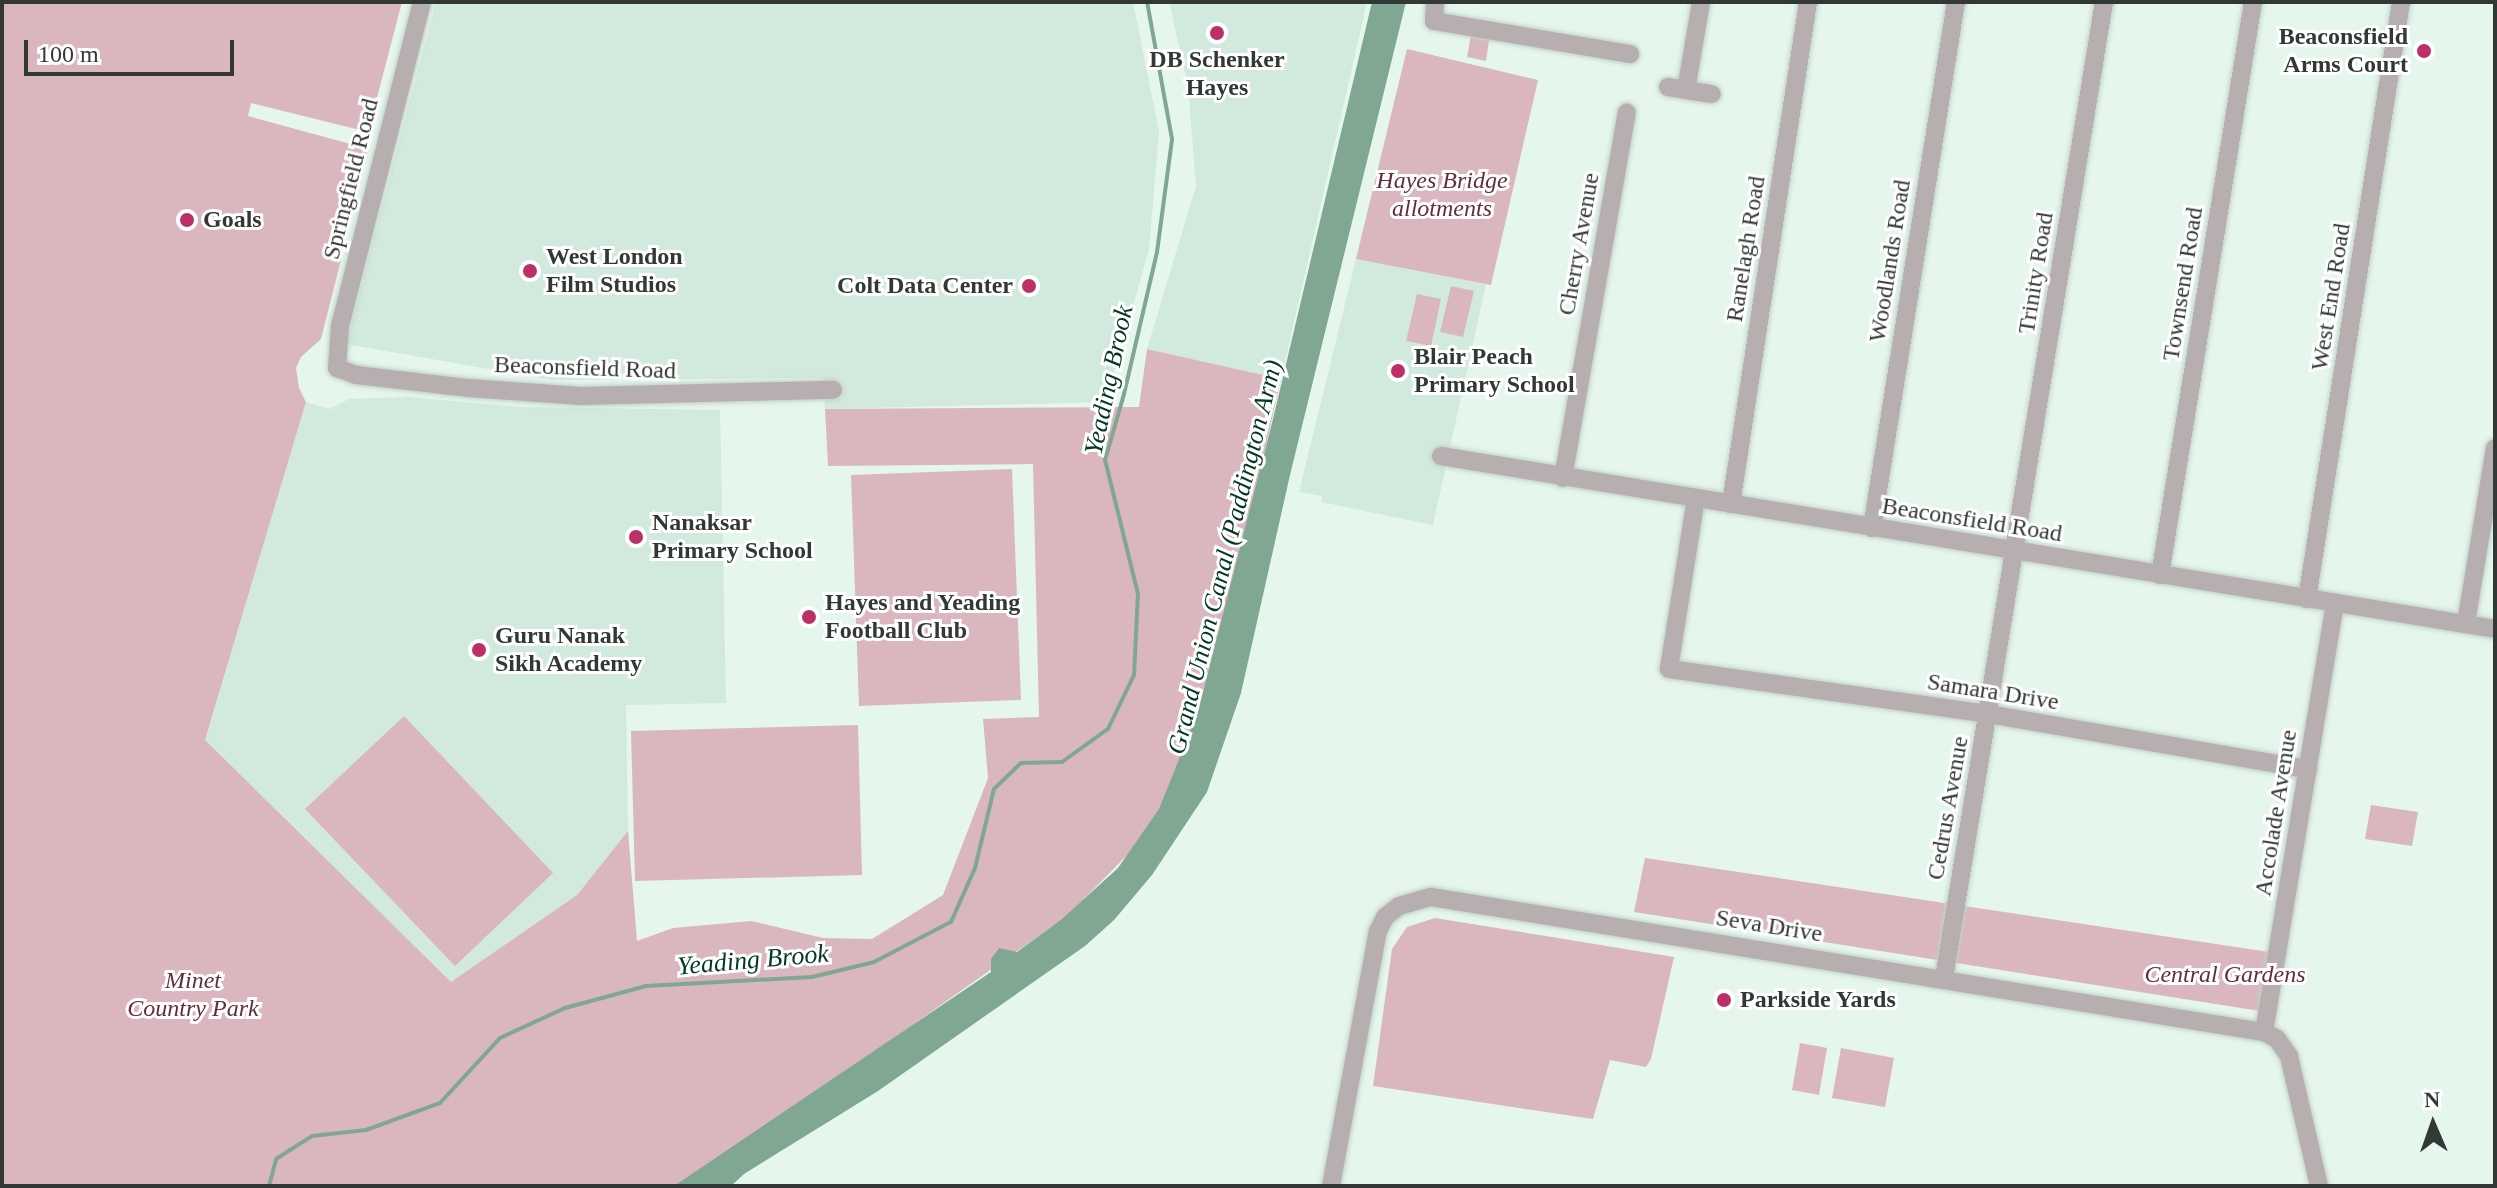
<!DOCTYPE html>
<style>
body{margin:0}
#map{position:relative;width:2497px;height:1188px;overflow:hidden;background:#e5f6ed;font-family:Georgia,serif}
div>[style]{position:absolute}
.built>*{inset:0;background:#d2e9dd}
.green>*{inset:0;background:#dab7bf}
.water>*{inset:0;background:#80a792}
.stream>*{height:4px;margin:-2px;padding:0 2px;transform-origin:2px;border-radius:2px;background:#80a792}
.roads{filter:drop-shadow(0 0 2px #c1d0c8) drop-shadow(0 0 2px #c1d0c8)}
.minor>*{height:18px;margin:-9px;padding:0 9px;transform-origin:9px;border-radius:9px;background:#b7aeb0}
.dots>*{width:22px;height:22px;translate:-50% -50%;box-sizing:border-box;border:4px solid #fff;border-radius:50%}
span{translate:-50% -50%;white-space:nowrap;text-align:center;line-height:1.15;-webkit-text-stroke:6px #fff;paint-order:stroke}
.poi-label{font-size:24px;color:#323835;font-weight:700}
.right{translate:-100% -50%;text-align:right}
.left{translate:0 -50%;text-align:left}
.street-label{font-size:24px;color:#323835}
.park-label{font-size:24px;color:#642d3e;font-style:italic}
.water-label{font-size:26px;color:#023824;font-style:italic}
.frame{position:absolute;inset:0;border:4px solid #323835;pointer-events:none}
.north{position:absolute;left:2393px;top:1084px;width:80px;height:80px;-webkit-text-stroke:6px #fff;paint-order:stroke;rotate:358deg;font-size:22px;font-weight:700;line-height:32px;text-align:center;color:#323835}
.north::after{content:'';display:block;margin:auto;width:28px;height:36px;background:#323835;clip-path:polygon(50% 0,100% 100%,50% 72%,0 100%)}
.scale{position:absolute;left:24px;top:40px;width:210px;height:36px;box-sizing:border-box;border:4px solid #323835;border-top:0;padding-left:10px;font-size:24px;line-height:28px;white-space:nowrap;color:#323835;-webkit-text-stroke:6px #fff;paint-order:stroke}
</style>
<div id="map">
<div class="built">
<i style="clip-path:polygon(436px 2px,1133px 2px,1159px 132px,1149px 250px,1105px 402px,825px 409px,823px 378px,552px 380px,346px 344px)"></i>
<i style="clip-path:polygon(1169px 2px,1367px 2px,1281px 379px,1147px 349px,1196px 186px,1188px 86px)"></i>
<i style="clip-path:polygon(1356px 259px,1486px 284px,1433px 525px,1321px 502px,1322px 496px,1299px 492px)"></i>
<i style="clip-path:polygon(408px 397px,519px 407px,720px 410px,726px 703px,626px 705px,628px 831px,577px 895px,451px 983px,205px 741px,306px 402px,329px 409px,349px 399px)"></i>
</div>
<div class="green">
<i style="clip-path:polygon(2px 2px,402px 2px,368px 132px,251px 103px,248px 116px,369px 149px,321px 339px,301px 357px,296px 368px,299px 388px,306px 402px,205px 740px,451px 982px,577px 895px,628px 831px,637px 941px,673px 928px,751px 921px,823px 938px,872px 939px,943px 895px,988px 778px,983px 719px,1039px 717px,1033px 464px,828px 466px,825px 409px,1139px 407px,1147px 349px,1281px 379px,1208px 701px,1151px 831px,1067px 916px,684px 1186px,2px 1186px)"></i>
<i style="clip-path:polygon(1472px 30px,1490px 34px,1486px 61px,1467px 57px)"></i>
<i style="clip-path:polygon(1407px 49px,1538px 80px,1491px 285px,1356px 259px)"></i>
<i style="clip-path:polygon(1451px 286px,1474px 291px,1463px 337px,1440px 332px)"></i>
<i style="clip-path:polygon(1417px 294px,1441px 299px,1431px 346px,1406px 341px)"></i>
<i style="clip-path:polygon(1012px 469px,1021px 700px,859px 706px,851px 475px)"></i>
<i style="clip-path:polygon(404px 716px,553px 873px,455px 966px,305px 809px)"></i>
<i style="clip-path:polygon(858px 725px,862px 875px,635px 881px,631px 731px)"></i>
<i style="clip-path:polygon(2371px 805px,2418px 812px,2412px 846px,2365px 839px)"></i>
<i style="clip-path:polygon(1645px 858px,2269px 952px,2260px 1011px,1634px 912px)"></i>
<i style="clip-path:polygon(1435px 918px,1674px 957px,1651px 1059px,1646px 1067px,1610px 1060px,1593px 1119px,1373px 1086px,1392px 949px,1407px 927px)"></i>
<i style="clip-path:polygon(1800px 1043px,1827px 1048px,1819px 1095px,1792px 1090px)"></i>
<i style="clip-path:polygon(1841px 1048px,1894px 1058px,1885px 1107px,1832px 1098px)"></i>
</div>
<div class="water">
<i style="clip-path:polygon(1372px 2px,1406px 2px,1290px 475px,1241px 693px,1207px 792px,1152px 875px,1114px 920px,1085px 946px,878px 1091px,744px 1174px,731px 1186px,674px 1186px,991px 972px,991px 959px,999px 948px,1017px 952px,1062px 919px,1118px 868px,1159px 809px,1198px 712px,1273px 419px)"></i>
</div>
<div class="stream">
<i style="left:269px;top:1186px;width:28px;rotate:-75deg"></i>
<i style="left:276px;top:1159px;width:43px;rotate:-32.6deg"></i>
<i style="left:312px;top:1136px;width:54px;rotate:-6.3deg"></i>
<i style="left:366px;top:1130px;width:79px;rotate:-20deg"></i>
<i style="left:440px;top:1103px;width:88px;rotate:-47.3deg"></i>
<i style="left:500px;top:1038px;width:72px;rotate:-24.8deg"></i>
<i style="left:565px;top:1008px;width:84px;rotate:-15.2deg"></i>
<i style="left:646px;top:986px;width:166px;rotate:-3.1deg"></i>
<i style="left:812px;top:977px;width:64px;rotate:-13.6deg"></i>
<i style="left:874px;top:962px;width:87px;rotate:-27.5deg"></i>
<i style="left:951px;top:922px;width:59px;rotate:-66deg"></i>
<i style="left:975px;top:868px;width:81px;rotate:-76.5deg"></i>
<i style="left:994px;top:789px;width:37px;rotate:-44deg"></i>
<i style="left:1021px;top:763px;width:41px;rotate:-1.4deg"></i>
<i style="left:1062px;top:762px;width:57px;rotate:-35.7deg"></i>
<i style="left:1108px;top:729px;width:60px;rotate:-64.3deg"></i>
<i style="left:1134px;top:675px;width:81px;rotate:-87.2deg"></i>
<i style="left:1138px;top:594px;width:138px;rotate:-103.8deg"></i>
<i style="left:1105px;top:460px;width:69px;rotate:-73.9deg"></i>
<i style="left:1124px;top:394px;width:146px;rotate:-76.9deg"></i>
<i style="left:1157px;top:252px;width:114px;rotate:-82.4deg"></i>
<i style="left:1172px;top:139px;width:139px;rotate:-100.3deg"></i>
</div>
<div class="roads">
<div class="minor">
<i style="left:422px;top:2px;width:333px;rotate:104.2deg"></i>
<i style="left:340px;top:325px;width:43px;rotate:94deg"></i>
<i style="left:337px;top:368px;width:20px;rotate:20deg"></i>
<i style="left:356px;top:375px;width:114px;rotate:6.6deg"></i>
<i style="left:469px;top:388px;width:112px;rotate:4.1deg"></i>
<i style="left:581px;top:396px;width:252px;rotate:-1.4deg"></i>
<i style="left:1435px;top:2px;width:19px;rotate:93deg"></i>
<i style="left:1434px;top:21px;width:199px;rotate:9.6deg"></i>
<i style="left:1668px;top:87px;width:18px;rotate:9deg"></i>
<i style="left:1686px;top:90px;width:89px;rotate:-80.3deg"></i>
<i style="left:1686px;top:90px;width:26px;rotate:9deg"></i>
<i style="left:1441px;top:456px;width:1068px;rotate:9.32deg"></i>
<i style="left:1563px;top:478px;width:371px;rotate:-80.1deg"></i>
<i style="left:1696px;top:498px;width:173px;rotate:99deg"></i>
<i style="left:1669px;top:669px;width:322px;rotate:8deg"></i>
<i style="left:1988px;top:714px;width:325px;rotate:9.8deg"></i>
<i style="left:1731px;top:504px;width:508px;rotate:-81.28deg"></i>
<i style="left:1872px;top:528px;width:533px;rotate:-80.93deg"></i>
<i style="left:2160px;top:575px;width:580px;rotate:-80.78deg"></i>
<i style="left:2307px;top:599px;width:604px;rotate:-81.05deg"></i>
<i style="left:2466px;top:623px;width:177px;rotate:-80.6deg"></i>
<i style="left:1944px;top:978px;width:989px;rotate:-80.69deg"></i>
<i style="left:2264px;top:1032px;width:435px;rotate:-80.6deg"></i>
<i style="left:1331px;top:1186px;width:259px;rotate:-79.6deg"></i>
<i style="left:1378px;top:931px;width:16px;rotate:-63deg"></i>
<i style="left:1385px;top:917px;width:18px;rotate:-38deg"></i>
<i style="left:1399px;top:906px;width:33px;rotate:-16deg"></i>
<i style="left:1431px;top:897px;width:844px;rotate:9.21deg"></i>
<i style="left:2264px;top:1032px;width:15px;rotate:28deg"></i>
<i style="left:2277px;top:1039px;width:21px;rotate:55deg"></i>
<i style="left:2289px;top:1056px;width:133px;rotate:77deg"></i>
</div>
</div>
<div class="dots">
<i style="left:1217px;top:33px;background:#bc3066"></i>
<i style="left:2424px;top:51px;background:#bc3066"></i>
<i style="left:187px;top:220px;background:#bc3066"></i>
<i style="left:530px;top:271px;background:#bc3066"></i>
<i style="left:1029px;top:286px;background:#bc3066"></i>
<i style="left:1398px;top:371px;background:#bc3066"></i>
<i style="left:636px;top:537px;background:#bc3066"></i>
<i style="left:809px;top:617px;background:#bc3066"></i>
<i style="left:479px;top:650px;background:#bc3066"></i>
<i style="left:1724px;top:1000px;background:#bc3066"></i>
</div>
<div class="poi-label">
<span class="right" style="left:2408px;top:51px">Beaconsfield<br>Arms Court</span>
<span style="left:1217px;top:74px">DB Schenker<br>Hayes</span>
<span class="left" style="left:203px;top:220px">Goals</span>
<span class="left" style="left:546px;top:271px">West London<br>Film Studios</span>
<span class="right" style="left:1013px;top:286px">Colt Data Center</span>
<span class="left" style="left:1414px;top:371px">Blair Peach<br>Primary School</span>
<span class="left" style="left:652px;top:537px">Nanaksar<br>Primary School</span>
<span class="left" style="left:825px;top:617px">Hayes and Yeading<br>Football Club</span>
<span class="left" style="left:495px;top:650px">Guru Nanak<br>Sikh Academy</span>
<span class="left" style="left:1740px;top:1000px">Parkside Yards</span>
</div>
<div class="street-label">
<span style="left:351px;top:179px;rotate:-76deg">Springfield Road</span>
<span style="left:1579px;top:244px;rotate:-80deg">Cherry Avenue</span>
<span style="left:1746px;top:249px;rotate:-81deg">Ranelagh Road</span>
<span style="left:1890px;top:261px;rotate:-81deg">Woodlands Road</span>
<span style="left:2036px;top:273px;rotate:-81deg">Trinity Road</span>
<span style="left:2183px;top:284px;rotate:-81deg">Townsend Road</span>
<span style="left:2331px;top:297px;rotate:-81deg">West End Road</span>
<span style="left:585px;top:368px;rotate:2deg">Beaconsfield Road</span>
<span style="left:1972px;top:520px;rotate:9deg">Beaconsfield Road</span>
<span style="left:1993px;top:692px;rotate:9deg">Samara Drive</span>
<span style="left:1948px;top:808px;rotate:-80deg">Cedrus Avenue</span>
<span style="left:2276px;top:813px;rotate:-81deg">Accolade Avenue</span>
<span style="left:1769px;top:926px;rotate:9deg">Seva Drive</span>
</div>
<div class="park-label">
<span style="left:1442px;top:195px">Hayes Bridge<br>allotments</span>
<span style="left:2225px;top:975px">Central Gardens</span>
<span style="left:193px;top:995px">Minet<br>Country Park</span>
</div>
<div class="water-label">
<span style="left:1109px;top:380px;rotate:-78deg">Yeading Brook</span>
<span style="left:1225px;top:557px;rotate:-76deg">Grand Union Canal (Paddington Arm)</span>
<span style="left:753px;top:960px;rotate:-5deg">Yeading Brook</span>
</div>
<div class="frame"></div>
<div class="north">N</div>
<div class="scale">100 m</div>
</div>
